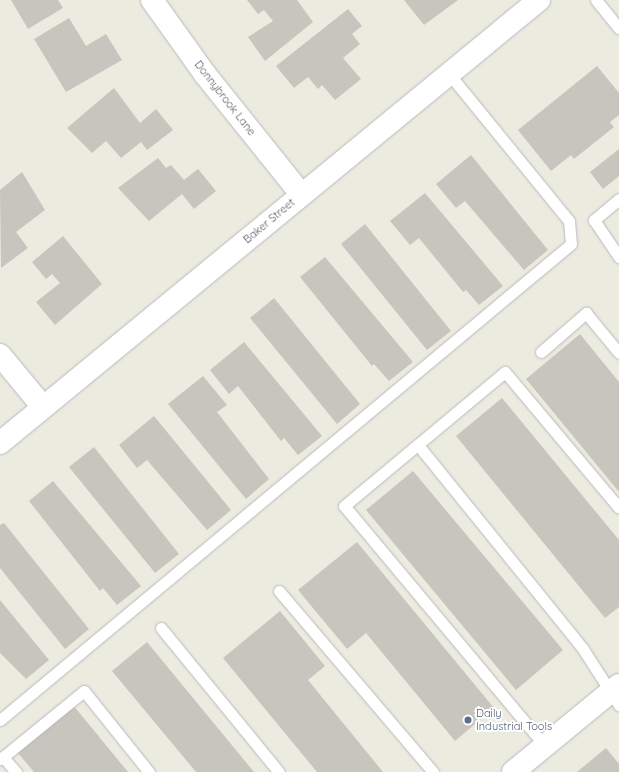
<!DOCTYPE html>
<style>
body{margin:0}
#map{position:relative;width:619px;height:772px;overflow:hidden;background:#ecebe0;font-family:Quicksand,sans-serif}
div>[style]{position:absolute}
.building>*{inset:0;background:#c7c5bd}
.roads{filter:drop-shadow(0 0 1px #b8b9bf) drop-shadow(0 0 1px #b8b9bf)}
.lane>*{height:11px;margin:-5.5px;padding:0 5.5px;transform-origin:5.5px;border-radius:5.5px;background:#fff}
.street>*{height:22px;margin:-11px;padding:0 11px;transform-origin:11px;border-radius:11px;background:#fff}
.secondary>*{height:22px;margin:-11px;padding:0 11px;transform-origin:11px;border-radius:11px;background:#fff}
.dots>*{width:11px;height:11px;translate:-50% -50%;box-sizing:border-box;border:2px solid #fff;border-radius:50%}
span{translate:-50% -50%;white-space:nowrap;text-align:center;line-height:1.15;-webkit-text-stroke:4px #fff;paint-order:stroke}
.street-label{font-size:11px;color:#595b61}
.service-label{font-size:11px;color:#4e5e75}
.left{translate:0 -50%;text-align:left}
</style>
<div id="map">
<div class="building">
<i style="clip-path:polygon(4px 0,58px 0,63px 8px,28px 29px,11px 0)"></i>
<i style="clip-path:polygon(247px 0,297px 0,313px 22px,265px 61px,248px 37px,273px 21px,264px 10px,258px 14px)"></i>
<i style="clip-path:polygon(404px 0,458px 0,424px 25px)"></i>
<i style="clip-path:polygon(348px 9px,362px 26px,352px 34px,360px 44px,343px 58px,361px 79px,335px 100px,322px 85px,318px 89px,308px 77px,294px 88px,276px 66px)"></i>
<i style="clip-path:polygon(69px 18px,86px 46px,106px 34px,122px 60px,66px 92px,34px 39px)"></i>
<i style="clip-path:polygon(597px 66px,619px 93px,619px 115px,610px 122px,614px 127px,574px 159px,571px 155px,551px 171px,518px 130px)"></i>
<i style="clip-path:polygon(114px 88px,140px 123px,156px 109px,173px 130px,147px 150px,141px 142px,121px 158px,106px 141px,92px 153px,67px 128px)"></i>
<i style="clip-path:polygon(619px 149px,619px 176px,603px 189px,590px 172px)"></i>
<i style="clip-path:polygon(471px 155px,548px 250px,524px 270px,465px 201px,456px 208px,436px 184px)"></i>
<i style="clip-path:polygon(158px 158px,166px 168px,171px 165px,184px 180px,198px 169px,216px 191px,194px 209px,182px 194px,149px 221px,118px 188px)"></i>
<i style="clip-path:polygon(22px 172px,45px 210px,16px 232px,28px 248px,1px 268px,0 190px)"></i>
<i style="clip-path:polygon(425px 193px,503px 286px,479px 305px,466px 290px,463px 292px,419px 238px,410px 245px,390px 221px)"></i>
<i style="clip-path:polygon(365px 224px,451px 331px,427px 350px,341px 244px)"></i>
<i style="clip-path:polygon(63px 236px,102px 284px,55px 325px,36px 302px,60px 283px,52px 274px,46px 279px,32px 262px)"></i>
<i style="clip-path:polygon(325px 257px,413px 362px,389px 381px,374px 364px,372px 366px,300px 277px)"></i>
<i style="clip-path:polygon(274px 298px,360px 404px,337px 424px,250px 318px)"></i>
<i style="clip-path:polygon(580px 334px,619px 382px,619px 492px,526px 379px)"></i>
<i style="clip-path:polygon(244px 342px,322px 436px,298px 455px,284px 438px,281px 441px,238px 386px,229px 394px,210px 370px)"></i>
<i style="clip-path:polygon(203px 376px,227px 405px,217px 412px,269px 479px,246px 499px,168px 404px)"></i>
<i style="clip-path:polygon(502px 398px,619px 540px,619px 607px,605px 618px,456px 436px)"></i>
<i style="clip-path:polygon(154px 416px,231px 510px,207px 530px,147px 460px,137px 468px,119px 445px)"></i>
<i style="clip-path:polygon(94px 447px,179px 554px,155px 573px,69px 467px)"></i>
<i style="clip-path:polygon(413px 471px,563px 650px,516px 690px,366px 510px)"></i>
<i style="clip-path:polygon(53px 481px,141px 586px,117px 605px,103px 588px,100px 591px,29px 501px)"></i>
<i style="clip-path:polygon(4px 523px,89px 629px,65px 649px,0 568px,0 525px)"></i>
<i style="clip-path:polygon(357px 542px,494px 708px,455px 741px,366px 633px,347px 649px,298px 590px)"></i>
<i style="clip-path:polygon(0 600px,49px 660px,26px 679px,0 653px)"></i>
<i style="clip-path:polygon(280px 611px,325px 666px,308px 680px,383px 772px,317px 772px,223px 658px)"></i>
<i style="clip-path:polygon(147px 642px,254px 772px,196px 772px,112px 671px)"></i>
<i style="clip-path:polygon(73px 705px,128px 772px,34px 772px,17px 752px)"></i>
<i style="clip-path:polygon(606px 748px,619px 764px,619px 772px,577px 772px)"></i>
</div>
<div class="roads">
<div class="lane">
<i style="left:596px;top:0;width:36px;rotate:51deg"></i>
<i style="left:619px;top:199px;width:33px;rotate:140deg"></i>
<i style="left:594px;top:220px;width:45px;rotate:56deg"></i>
<i style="left:541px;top:352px;width:60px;rotate:-40.9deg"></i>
<i style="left:586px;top:313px;width:52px;rotate:50.5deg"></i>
<i style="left:418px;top:445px;width:262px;rotate:51deg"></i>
<i style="left:583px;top:649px;width:67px;rotate:57.3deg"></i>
<i style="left:279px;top:591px;width:238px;rotate:49.6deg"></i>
<i style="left:161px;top:628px;width:186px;rotate:50.7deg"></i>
<i style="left:0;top:720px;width:743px;rotate:-39.82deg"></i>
<i style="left:571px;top:244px;width:23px;rotate:-95deg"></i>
<i style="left:569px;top:221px;width:190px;rotate:-129.2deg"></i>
<i style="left:545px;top:746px;width:313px;rotate:-129.9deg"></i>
<i style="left:344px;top:506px;width:209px;rotate:-39.8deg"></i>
<i style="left:505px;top:372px;width:177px;rotate:50deg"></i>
<i style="left:3px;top:757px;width:104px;rotate:-39.2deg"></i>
<i style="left:84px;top:691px;width:104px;rotate:51.3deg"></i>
<i style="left:0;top:759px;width:4px;rotate:-34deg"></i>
<i style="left:3px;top:757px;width:20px;rotate:49deg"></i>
</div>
<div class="street">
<i style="left:152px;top:0;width:90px;rotate:54.5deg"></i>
<i style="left:204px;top:73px;width:155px;rotate:51.3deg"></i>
<i style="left:0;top:355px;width:67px;rotate:50.4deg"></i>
<i style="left:513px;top:772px;width:137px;rotate:-39.4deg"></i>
</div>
<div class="secondary">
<i style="left:0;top:443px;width:698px;rotate:-39.42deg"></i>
</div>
</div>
<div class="dots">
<i style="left:468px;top:720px;background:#5c6f8a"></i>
</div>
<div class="street-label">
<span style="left:225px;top:98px;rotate:52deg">Donnybrook Lane</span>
<span style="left:269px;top:221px;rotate:-40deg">Baker Street</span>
</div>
<div class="service-label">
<span class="left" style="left:476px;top:720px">Daily<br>Industrial Tools</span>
</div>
</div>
